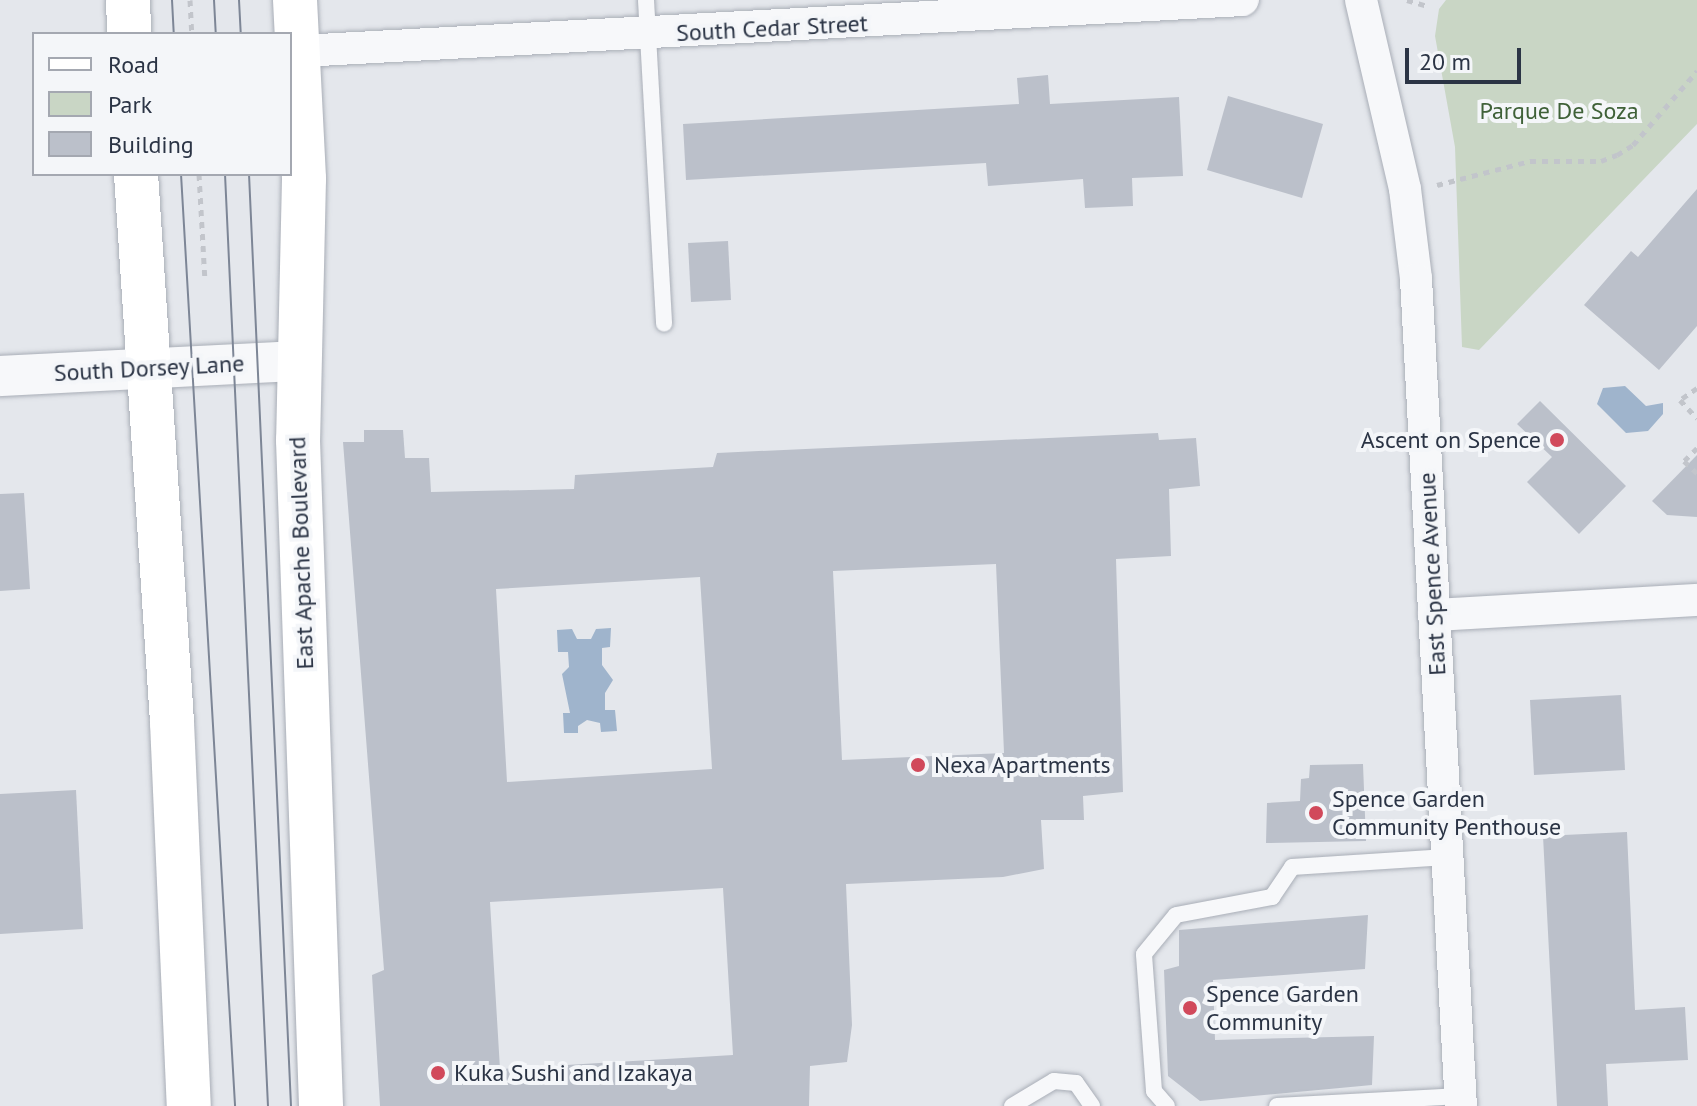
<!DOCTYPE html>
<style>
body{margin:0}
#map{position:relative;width:1697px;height:1106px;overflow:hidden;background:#e4e7ec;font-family:"PT Sans",sans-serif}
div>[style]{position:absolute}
.green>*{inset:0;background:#c9d6c5}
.water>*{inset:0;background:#9fb4cc}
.building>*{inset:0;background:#bbc0ca}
.path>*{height:5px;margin-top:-2.5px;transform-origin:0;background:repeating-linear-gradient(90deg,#c2c5cb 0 6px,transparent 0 12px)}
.roads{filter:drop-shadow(0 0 2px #a9aeb7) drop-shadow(0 0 2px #a9aeb7)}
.service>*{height:16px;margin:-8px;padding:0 8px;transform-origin:8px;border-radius:8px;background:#f7f8fa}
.minor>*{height:32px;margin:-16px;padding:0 16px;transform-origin:16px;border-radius:16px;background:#f7f8fa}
.tertiary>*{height:40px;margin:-20px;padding:0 20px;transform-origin:20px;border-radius:20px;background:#f7f8fa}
.primary>*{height:44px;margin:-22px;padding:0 22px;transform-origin:22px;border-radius:22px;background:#fff}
.tram>*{height:2px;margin:-1px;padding:0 1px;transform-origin:1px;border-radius:1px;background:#7d8696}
.dots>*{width:22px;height:22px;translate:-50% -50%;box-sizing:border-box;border:4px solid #f4f6f9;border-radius:50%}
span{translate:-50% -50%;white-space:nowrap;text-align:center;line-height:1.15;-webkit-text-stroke:8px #f4f6f9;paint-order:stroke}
.street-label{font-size:24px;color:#2b3445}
.park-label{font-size:24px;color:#3f6138}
.poi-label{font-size:24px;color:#2b3445}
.right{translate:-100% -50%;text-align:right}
.left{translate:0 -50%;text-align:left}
.legend{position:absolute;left:32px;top:32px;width:260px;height:144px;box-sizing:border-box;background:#f4f6f9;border:2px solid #a4a8b1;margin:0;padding:10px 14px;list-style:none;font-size:24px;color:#2b3445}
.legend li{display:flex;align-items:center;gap:16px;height:40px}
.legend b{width:40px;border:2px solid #a4a8b1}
.scale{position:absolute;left:1405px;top:48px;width:116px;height:36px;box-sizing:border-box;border:4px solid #2b3445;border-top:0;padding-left:10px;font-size:24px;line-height:28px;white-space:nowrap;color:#2b3445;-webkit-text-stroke:6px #f4f6f9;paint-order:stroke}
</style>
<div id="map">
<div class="green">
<i style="clip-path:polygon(1446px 0,1697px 0,1697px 124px,1479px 350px,1462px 347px,1455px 147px,1435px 36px,1439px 9px)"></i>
</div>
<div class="water">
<i style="clip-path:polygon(1625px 386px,1646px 406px,1663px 403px,1663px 414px,1648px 431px,1626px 433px,1597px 404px,1603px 388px)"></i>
<i style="clip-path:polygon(611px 628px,610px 647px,602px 648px,602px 665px,613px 680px,605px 693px,605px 710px,615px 710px,617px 731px,601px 732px,600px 723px,587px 720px,578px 726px,578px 733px,564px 733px,563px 713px,570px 713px,562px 674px,569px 667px,568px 652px,558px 652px,557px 630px,572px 629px,577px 639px,591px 639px,596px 629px)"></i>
</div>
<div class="building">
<i style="clip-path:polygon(1048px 75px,1050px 104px,1179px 97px,1183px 176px,1132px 178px,1133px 206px,1085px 208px,1083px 179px,988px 186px,986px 163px,686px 180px,683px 124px,1019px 104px,1017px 78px)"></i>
<i style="clip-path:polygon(1228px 96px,1323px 124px,1302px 198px,1207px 170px)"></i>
<i style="clip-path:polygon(1697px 189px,1697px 326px,1659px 370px,1584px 305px,1631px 251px,1638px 257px)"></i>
<i style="clip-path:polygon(728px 241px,731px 300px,691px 302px,688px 243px)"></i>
<i style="clip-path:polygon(1540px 401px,1626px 486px,1579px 534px,1527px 482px,1552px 457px,1517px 424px)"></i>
<i style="clip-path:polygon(evenodd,364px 430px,403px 430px,405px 458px,429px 458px,431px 492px,574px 489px,575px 475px,713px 467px,717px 453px,1158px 433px,1159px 440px,1196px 438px,1200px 486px,1169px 489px,1171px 556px,1116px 559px,1123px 792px,1083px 796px,1084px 820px,1041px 820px,1044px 869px,1003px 877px,846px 884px,852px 1025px,847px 1062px,810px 1066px,809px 1106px,380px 1106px,372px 975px,384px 970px,343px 442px,364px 442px,364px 430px,996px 564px,1004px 753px,842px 760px,833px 571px,996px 564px,364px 430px,700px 577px,712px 769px,507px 782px,496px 589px,700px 577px,364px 430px,723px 888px,733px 1055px,500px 1069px,490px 902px,723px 888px)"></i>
<i style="clip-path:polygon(1697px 455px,1697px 517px,1667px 515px,1652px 501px)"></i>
<i style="clip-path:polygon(24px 493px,30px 589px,0 591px,0 494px)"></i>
<i style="clip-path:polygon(1621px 695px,1625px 770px,1534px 775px,1530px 700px)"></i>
<i style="clip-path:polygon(1363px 764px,1366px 841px,1266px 843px,1267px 803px,1300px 801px,1301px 779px,1309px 778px,1310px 765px)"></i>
<i style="clip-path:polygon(76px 790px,83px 929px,0 934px,0 794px)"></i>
<i style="clip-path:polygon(1627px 832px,1635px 1010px,1685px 1007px,1688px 1060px,1606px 1064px,1608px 1106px,1557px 1106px,1543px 836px)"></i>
<i style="clip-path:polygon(1368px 915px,1365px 969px,1213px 980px,1215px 1040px,1374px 1036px,1372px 1085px,1200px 1101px,1168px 1076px,1164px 970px,1179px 966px,1179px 930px)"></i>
</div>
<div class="path">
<i style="left:190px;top:0;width:34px;rotate:87deg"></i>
<i style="left:1407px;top:0;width:22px;rotate:16deg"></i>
<i style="left:199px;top:174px;width:107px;rotate:86.8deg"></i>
<i style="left:1437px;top:185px;width:96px;rotate:-14.5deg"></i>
<i style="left:1530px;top:161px;width:71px"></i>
<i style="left:1601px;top:161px;width:17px;rotate:-21deg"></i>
<i style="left:1617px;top:155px;width:19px;rotate:-32deg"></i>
<i style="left:1633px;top:145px;width:98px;rotate:-49.1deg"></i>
<i style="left:1697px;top:388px;width:21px;rotate:145deg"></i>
<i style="left:1680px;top:400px;width:25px;rotate:47deg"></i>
<i style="left:1697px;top:448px;width:18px;rotate:135deg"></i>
<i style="left:1684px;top:461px;width:18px;rotate:43deg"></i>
</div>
<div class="roads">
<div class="service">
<i style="left:646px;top:0;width:324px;rotate:86.8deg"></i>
<i style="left:1012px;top:1106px;width:49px;rotate:-30.8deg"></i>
<i style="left:1054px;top:1081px;width:22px;rotate:5deg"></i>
<i style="left:1076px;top:1083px;width:28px;rotate:55deg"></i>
<i style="left:1167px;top:1106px;width:20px;rotate:-131deg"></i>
<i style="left:1154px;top:1091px;width:137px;rotate:-94.2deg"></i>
<i style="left:1144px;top:954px;width:50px;rotate:-50.6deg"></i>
<i style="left:1176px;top:915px;width:98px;rotate:-10.6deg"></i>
<i style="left:1272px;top:897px;width:36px;rotate:-56deg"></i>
<i style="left:1292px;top:867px;width:155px;rotate:-3.7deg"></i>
<i style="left:1277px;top:1106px;width:184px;rotate:-3.1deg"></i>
</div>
<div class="minor">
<i style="left:1361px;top:0;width:194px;rotate:76.9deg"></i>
<i style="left:1405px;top:189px;width:91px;rotate:83deg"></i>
<i style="left:1416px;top:279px;width:828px;rotate:86.89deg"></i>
<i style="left:301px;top:51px;width:943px;rotate:-3.1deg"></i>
<i style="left:1434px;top:615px;width:263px;rotate:-3.3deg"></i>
</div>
<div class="tertiary">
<i style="left:0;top:376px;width:299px;rotate:-2.9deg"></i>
</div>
<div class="primary">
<i style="left:128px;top:0;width:34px;rotate:88deg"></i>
<i style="left:295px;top:0;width:179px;rotate:87.1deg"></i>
<i style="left:304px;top:179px;width:261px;rotate:91.3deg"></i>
<i style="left:298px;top:440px;width:666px;rotate:88.02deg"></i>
<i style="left:136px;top:174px;width:549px;rotate:86.24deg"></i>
<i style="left:172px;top:722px;width:384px;rotate:87.5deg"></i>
</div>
</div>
<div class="tram">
<i style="left:172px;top:0;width:34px;rotate:87deg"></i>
<i style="left:214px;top:0;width:34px;rotate:87deg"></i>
<i style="left:239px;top:0;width:34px;rotate:87deg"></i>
<i style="left:181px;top:174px;width:934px;rotate:86.68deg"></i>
<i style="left:225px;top:174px;width:933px;rotate:87.36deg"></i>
<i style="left:249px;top:174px;width:933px;rotate:87.42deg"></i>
</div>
<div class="dots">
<i style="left:1557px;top:440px;background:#d1495b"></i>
<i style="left:918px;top:765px;background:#d1495b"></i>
<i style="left:1316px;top:813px;background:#d1495b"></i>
<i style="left:1190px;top:1008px;background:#d1495b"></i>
<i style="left:438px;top:1073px;background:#d1495b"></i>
</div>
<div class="street-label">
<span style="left:772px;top:28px;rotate:-3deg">South Cedar Street</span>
<span style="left:149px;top:368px;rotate:-3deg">South Dorsey Lane</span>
<span style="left:301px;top:553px;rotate:-92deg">East Apache Boulevard</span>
<span style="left:1432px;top:574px;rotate:-93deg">East Spence Avenue</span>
</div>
<div class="park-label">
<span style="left:1559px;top:111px">Parque De Soza</span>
</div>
<div class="poi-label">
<span class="right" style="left:1541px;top:440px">Ascent on Spence</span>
<span class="left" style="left:934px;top:765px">Nexa Apartments</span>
<span class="left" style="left:1332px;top:813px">Spence Garden<br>Community Penthouse</span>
<span class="left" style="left:1206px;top:1008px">Spence Garden<br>Community</span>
<span class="left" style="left:454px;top:1073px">Kuka Sushi and Izakaya</span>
</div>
<ul class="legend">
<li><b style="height:10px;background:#fff"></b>Road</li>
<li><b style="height:22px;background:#c9d6c5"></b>Park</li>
<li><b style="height:22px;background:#bbc0ca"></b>Building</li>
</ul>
<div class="scale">20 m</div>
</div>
